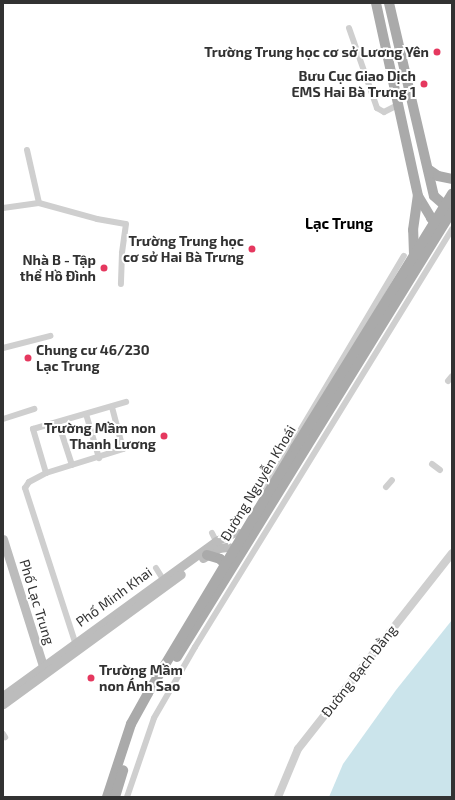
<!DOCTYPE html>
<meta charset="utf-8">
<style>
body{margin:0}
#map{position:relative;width:455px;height:800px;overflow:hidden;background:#fff;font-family:"Exo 2",sans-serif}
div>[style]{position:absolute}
.water>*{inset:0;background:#cbe4eb}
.minor>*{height:6px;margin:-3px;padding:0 3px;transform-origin:3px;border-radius:3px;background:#cfcfcf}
.tertiary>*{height:8px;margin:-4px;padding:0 4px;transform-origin:4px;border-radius:4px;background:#cfcfcf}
.secondary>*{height:9px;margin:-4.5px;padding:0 4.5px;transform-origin:4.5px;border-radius:4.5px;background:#bcbcbc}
.primary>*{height:10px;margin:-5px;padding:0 5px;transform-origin:5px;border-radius:5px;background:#aaa}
.dots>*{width:11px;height:11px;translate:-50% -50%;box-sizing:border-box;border:2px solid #fff;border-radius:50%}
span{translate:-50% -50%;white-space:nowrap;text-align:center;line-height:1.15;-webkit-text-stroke:4px #fff;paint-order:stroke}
.poi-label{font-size:14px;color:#323232;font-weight:700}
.right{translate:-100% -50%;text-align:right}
.left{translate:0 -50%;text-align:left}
.street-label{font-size:14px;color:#323232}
.neighbourhood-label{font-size:15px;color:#000;font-weight:700}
.frame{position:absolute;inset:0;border:4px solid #323232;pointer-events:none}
</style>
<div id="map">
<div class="water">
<i style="clip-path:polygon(452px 620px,452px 797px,329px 797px,343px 764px,396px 690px)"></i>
</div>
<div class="minor">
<i style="left:349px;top:28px;width:85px;rotate:70.7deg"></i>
<i style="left:377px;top:108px;width:8px;rotate:30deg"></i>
<i style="left:384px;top:112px;width:16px;rotate:-27deg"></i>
<i style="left:27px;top:150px;width:54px;rotate:77.2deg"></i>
<i style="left:3px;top:208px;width:36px;rotate:-8deg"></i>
<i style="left:39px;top:203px;width:60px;rotate:15.4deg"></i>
<i style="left:97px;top:219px;width:29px;rotate:10deg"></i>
<i style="left:126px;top:224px;width:29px;rotate:98deg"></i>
<i style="left:122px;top:253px;width:31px;rotate:92deg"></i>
<i style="left:3px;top:348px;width:49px;rotate:-14.3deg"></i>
<i style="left:448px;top:381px;width:6px;rotate:-51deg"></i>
<i style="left:86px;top:414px;width:46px;rotate:73.5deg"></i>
<i style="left:3px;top:419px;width:33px;rotate:-18deg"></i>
<i style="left:58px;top:422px;width:45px;rotate:72deg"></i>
<i style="left:432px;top:464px;width:10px;rotate:37deg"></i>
<i style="left:46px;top:473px;width:46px;rotate:-106.5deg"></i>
<i style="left:33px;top:429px;width:97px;rotate:-16.2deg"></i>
<i style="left:386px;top:487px;width:9px;rotate:-49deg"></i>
<i style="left:266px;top:488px;width:270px;rotate:-59.3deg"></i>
<i style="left:212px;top:533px;width:9px;rotate:63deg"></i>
<i style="left:156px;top:568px;width:13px;rotate:58deg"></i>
<i style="left:75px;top:642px;width:162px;rotate:-108deg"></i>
<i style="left:25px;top:488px;width:7px;rotate:-56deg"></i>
<i style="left:29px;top:482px;width:19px;rotate:-28deg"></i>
<i style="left:46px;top:473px;width:81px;rotate:-17.3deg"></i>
<i style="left:123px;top:449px;width:43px;rotate:-104.7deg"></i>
<i style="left:3px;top:734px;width:4px;rotate:56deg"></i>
<i style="left:127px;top:797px;width:83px;rotate:-71.1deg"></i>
<i style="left:154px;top:718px;width:82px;rotate:-60deg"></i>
<i style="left:195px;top:647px;width:491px;rotate:-58.4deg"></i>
</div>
<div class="tertiary">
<i style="left:278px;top:797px;width:52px;rotate:-67.4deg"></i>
<i style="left:298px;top:749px;width:249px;rotate:-51.8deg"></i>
</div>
<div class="secondary">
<i style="left:3px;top:539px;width:139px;rotate:72.5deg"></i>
<i style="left:203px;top:558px;width:19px;rotate:-32deg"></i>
<i style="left:219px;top:548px;width:8px;rotate:-7deg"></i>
<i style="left:227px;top:547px;width:14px;rotate:12deg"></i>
<i style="left:3px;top:696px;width:263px;rotate:-36deg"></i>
<i style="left:216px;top:541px;width:21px;rotate:-25deg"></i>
<i style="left:235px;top:532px;width:15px;rotate:16deg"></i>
<i style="left:3px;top:704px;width:220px;rotate:-36.1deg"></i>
</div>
<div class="primary">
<i style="left:376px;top:3px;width:198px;rotate:77.7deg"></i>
<i style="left:418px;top:196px;width:26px;rotate:59deg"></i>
<i style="left:431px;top:218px;width:11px;rotate:49deg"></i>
<i style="left:389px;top:3px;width:198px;rotate:76.9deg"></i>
<i style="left:434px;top:196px;width:20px;rotate:41deg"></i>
<i style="left:428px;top:169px;width:12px;rotate:35deg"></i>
<i style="left:438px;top:176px;width:14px;rotate:12deg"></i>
<i style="left:414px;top:254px;width:24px;rotate:-92deg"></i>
<i style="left:413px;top:230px;width:34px;rotate:-82deg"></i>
<i style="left:207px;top:555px;width:14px;rotate:17deg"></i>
<i style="left:220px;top:559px;width:7px;rotate:45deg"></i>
<i style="left:177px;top:657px;width:524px;rotate:-58.34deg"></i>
<i style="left:107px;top:797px;width:77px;rotate:-71.8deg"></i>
<i style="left:131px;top:724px;width:35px;rotate:-61deg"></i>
<i style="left:148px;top:693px;width:286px;rotate:-59deg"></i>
<i style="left:295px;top:448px;width:299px;rotate:-58.3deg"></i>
<i style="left:115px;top:797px;width:28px;rotate:-73deg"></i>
</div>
<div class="dots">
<i style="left:437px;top:52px;background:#e5385f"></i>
<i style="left:424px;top:84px;background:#e5385f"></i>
<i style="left:252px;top:249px;background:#e5385f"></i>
<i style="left:104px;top:268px;background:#e5385f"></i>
<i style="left:28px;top:358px;background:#e5385f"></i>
<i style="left:164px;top:436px;background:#e5385f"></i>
<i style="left:91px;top:678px;background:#e5385f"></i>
</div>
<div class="poi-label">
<span class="right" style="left:429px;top:52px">Trường Trung học cơ sở Lương Yên</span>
<span class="right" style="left:416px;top:84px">Bưu Cục Giao Dịch<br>EMS Hai Bà Trưng 1</span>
<span class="right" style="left:244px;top:249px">Trường Trung học<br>cơ sở Hai Bà Trưng</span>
<span class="right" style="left:96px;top:268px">Nhà B - Tập<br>thể Hồ Đình</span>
<span class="left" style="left:36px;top:358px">Chung cư 46/230<br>Lạc Trung</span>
<span class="right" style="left:156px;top:436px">Trường Mầm non<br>Thanh Lương</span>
<span class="left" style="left:99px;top:678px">Trường Mầm<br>non Ánh Sao</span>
</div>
<div class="street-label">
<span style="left:258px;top:483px;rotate:-59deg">Đường Nguyễn Khoái</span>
<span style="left:114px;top:597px;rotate:-36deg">Phố Minh Khai</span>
<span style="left:37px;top:602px;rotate:73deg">Phố Lạc Trung</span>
<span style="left:359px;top:671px;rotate:-52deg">Đường Bạch Đằng</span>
</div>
<div class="neighbourhood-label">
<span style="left:339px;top:224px">Lạc Trung</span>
</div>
<div class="frame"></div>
</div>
